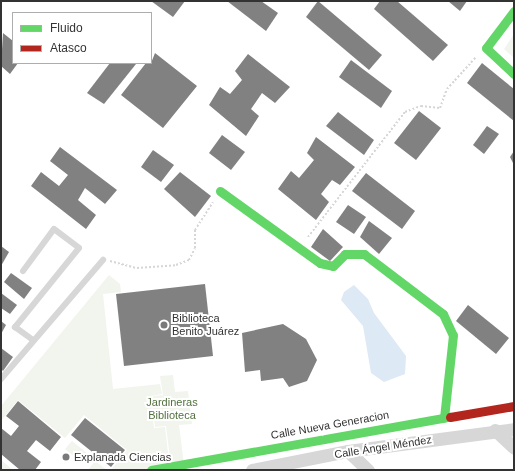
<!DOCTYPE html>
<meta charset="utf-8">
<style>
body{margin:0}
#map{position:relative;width:515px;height:471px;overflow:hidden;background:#fff;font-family:Helvetica,sans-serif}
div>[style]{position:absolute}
.green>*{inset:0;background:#f1f5ed}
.water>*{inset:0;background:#dde9f4}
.building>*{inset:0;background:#818181}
.path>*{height:2px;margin-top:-1px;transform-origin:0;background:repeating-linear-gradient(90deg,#d6d6d6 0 2px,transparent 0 4px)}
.lane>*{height:6px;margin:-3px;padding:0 3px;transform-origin:3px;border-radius:3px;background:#d7d7d7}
.street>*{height:13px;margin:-6.5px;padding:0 6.5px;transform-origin:6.5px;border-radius:6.5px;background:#d7d7d7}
.fast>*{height:9px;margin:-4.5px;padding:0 4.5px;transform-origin:4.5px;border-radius:4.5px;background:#63d668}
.jam>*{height:9px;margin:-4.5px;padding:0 4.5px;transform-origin:4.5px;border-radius:4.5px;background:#b3261e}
.dots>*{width:11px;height:11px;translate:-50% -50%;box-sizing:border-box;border:2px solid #fff;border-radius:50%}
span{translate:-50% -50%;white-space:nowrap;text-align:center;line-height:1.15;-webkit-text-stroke:4px #fff;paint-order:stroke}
.poi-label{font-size:11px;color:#333}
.left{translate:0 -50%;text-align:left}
.park-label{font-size:11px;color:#51713e}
.street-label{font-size:11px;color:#333}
.frame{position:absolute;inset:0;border:2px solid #333;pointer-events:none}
.legend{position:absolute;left:12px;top:12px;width:140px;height:52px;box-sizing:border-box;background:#fff;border:1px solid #adadad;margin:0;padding:5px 7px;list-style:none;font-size:12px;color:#333}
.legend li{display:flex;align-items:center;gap:8px;height:20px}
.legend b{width:20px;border:1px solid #adadad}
</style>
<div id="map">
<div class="green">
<i style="clip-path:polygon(514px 34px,514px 58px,504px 49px)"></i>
<i style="clip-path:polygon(109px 275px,120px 284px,121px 292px,103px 294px,113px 389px,160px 384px,162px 394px,150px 396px,154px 428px,165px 427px,170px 470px,111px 470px,127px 450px,84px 415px,65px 438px,18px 400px,1px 421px,1px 406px)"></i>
<i style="clip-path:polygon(173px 375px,175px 392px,188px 391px,192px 424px,179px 425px,184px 465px,171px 466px,166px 426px,155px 427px,151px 396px,163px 395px,160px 376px)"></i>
<i style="clip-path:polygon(72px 441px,88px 454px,81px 462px,65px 449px)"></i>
<i style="clip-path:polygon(1px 460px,13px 470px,1px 470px)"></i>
<i style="clip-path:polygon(95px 461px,107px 470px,88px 470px)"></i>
</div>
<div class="water">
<i style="clip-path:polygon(354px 285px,368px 299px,374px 313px,406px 356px,405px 374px,384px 382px,371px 373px,363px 326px,341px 300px,344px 292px)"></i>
</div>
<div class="building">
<i style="clip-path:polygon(151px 1px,185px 1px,173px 17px)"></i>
<i style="clip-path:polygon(227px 1px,261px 1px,278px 13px,266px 31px)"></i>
<i style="clip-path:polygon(318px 1px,382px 55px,369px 70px,306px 17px)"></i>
<i style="clip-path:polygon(380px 1px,397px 1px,448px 45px,433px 61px,374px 9px)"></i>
<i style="clip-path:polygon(448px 1px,467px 1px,460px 11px)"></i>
<i style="clip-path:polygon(3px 33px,13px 41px,13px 63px,18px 63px,10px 74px,1px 66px)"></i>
<i style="clip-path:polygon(155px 53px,197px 86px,163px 128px,121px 95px,146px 63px,151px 63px)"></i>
<i style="clip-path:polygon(248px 54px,290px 87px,275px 103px,262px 93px,251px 109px,259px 116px,246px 136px,209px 105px,220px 87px,230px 94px,242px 80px,235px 71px)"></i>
<i style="clip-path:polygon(351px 60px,392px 91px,381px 108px,339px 77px)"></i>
<i style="clip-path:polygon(110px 63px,136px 64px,104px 104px,87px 93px)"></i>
<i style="clip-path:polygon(482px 63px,514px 89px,514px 121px,467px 83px)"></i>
<i style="clip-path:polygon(419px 111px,441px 128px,416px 160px,394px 143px)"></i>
<i style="clip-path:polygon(338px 112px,374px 140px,364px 155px,326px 126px)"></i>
<i style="clip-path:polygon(487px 126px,499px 134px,484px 154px,473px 145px)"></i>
<i style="clip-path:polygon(222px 135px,245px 152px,231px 170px,209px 153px)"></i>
<i style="clip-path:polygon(316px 137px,355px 167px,340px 185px,332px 180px,321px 194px,329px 202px,316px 220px,278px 189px,291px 171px,299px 178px,314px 160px,307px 153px)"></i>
<i style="clip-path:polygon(60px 147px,117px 190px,105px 204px,85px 188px,78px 200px,96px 215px,86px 229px,31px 186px,41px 172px,59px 186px,68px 175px,50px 161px)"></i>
<i style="clip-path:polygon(153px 150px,174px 165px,161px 182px,141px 167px)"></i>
<i style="clip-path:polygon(514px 151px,514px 165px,510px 157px)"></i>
<i style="clip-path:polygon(180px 172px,211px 196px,195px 217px,164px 189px)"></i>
<i style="clip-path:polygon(366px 173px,415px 211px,402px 229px,352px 191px)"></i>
<i style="clip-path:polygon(348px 205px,366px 217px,354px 234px,336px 222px)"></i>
<i style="clip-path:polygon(369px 221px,392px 238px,379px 254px,360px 237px)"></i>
<i style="clip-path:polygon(323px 229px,343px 247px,330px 261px,311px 247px)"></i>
<i style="clip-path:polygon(1px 246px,9px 252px,1px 266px)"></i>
<i style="clip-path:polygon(11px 273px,32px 288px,24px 299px,4px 282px)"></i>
<i style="clip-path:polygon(205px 284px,213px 356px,124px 366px,116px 294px)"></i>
<i style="clip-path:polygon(1px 293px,17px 305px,10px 314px,1px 308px)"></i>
<i style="clip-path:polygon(468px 305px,509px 338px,496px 354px,456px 321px)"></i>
<i style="clip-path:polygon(1px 321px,6px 325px,1px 334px)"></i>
<i style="clip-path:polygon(283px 324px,306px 339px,317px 360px,307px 381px,289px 387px,283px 378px,261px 381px,260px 370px,245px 372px,242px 333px)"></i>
<i style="clip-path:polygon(1px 348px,13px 357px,3px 371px,1px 369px)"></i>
<i style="clip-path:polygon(18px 401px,61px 437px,50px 451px,36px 440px,27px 451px,41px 462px,35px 470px,20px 470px,1px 454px,1px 428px,11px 436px,19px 426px,6px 416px)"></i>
<i style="clip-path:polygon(85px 418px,125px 450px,111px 467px,71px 435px)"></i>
</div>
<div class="path">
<i style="left:308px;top:237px;width:158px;rotate:-52.2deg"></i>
<i style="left:405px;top:112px;width:17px;rotate:-21deg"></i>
<i style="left:421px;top:106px;width:19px;rotate:6deg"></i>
<i style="left:440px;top:108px;width:20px;rotate:-70deg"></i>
<i style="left:447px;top:89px;width:43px;rotate:-47.8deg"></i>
<i style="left:110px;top:261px;width:28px;rotate:15deg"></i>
<i style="left:137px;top:268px;width:39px;rotate:-4deg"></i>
<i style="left:176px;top:265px;width:14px;rotate:-21deg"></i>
<i style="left:189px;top:260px;width:13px;rotate:-63deg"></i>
<i style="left:195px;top:248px;width:18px;rotate:-90deg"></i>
<i style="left:195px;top:230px;width:33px;rotate:-57deg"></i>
</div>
<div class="lane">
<i style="left:23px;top:271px;width:52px;rotate:-53.6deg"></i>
<i style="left:54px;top:229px;width:31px;rotate:37deg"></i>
<i style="left:79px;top:248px;width:102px;rotate:129deg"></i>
<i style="left:15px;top:327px;width:22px;rotate:36deg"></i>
<i style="left:1px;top:379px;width:157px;rotate:-49.4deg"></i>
</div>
<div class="street">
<i style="left:495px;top:430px;width:26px;rotate:43deg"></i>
<i style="left:348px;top:451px;width:28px;rotate:44deg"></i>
<i style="left:252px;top:470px;width:98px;rotate:-11.2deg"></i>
<i style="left:348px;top:451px;width:167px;rotate:-7.5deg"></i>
</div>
<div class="fast">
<i style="left:514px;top:11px;width:46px;rotate:127.1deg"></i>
<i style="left:486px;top:48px;width:38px;rotate:43deg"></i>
<i style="left:220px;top:191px;width:123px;rotate:35.8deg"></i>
<i style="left:320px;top:263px;width:13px;rotate:13deg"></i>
<i style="left:333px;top:266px;width:17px;rotate:-45deg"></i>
<i style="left:345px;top:254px;width:19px"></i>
<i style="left:364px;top:254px;width:99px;rotate:37.2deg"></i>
<i style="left:443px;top:314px;width:23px;rotate:65deg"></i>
<i style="left:453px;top:335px;width:83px;rotate:96.2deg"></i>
<i style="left:151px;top:470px;width:304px;rotate:-10.1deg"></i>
</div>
<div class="jam">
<i style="left:450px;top:417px;width:65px;rotate:-9.8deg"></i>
</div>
<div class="dots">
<i style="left:164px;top:325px;background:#7a7a7a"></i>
<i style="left:66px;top:457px;background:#7a7a7a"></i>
</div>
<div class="poi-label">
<span class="left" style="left:172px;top:325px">Biblioteca<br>Benito Juárez</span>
<span class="left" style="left:74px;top:457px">Explanada Ciencias</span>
</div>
<div class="park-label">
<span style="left:172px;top:409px">Jardineras<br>Biblioteca</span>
</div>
<div class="street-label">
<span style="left:330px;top:425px;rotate:-10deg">Calle Nueva Generacion</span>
<span style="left:383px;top:447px;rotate:-9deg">Calle Ángel Méndez</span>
</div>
<div class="frame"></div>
<ul class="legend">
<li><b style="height:5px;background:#63d668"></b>Fluido</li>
<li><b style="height:5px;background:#b3261e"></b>Atasco</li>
</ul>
</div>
